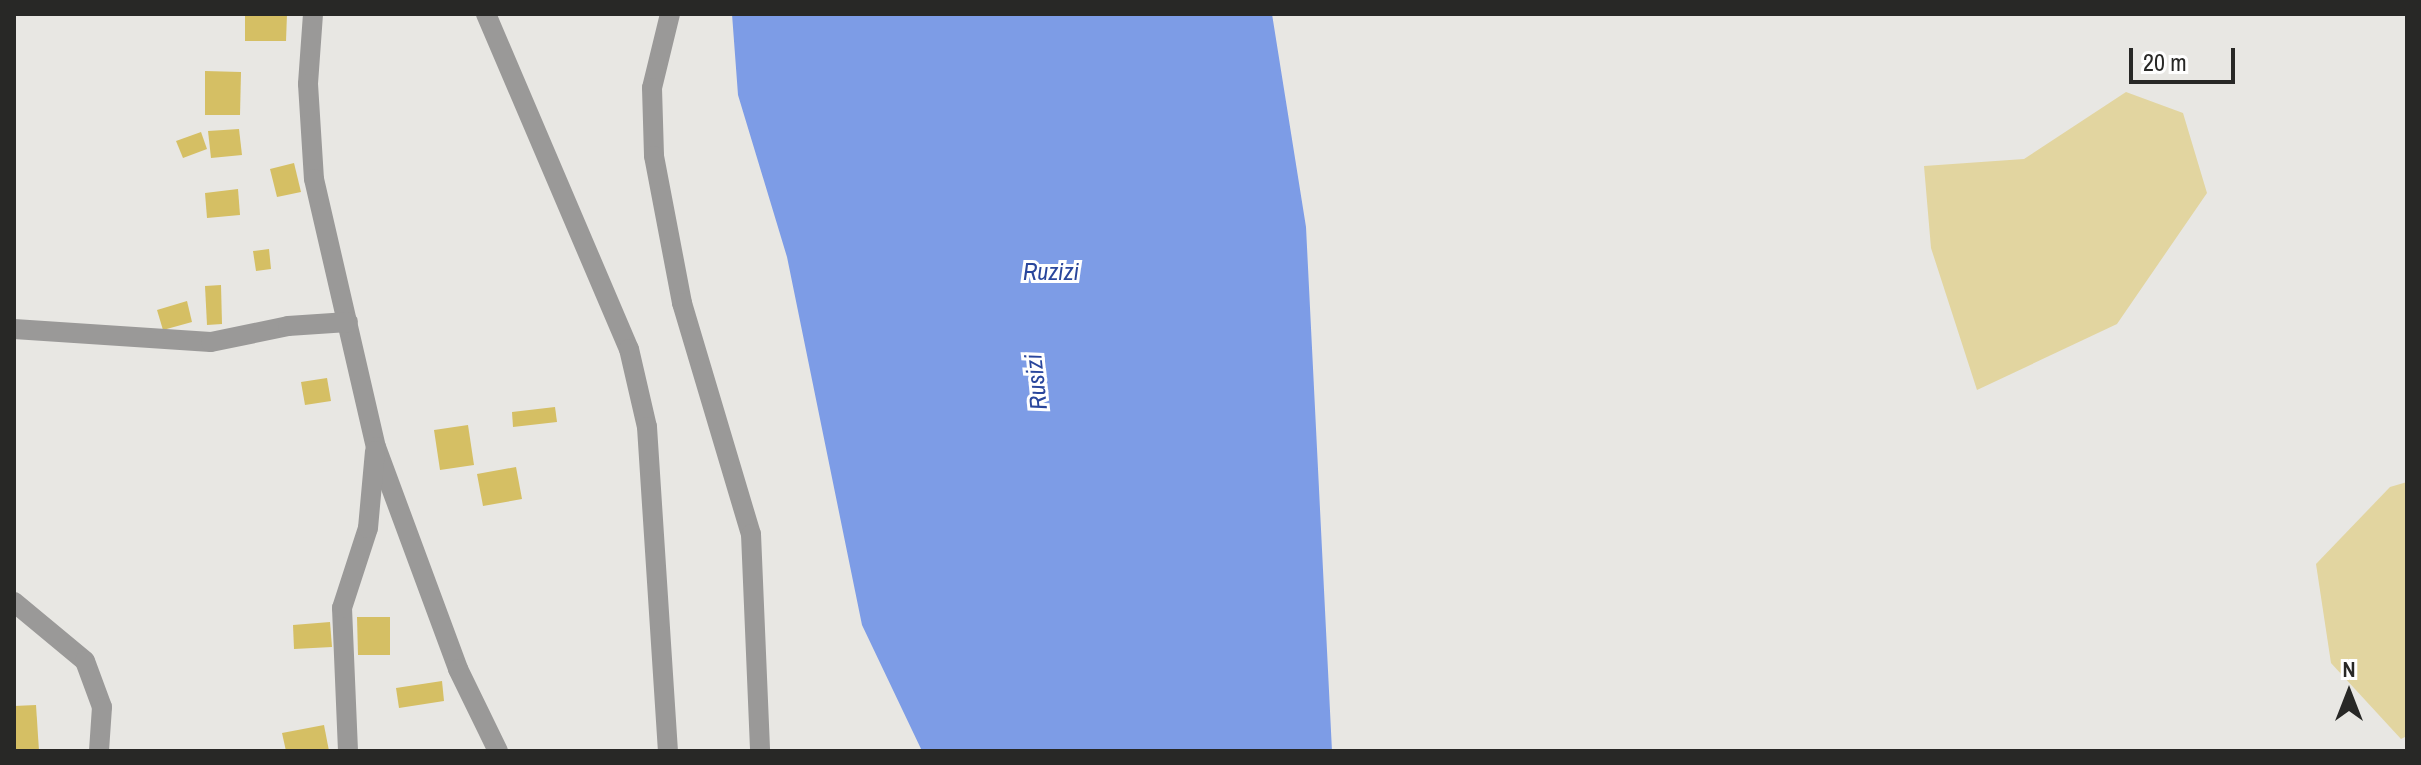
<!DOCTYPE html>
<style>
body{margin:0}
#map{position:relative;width:2421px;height:765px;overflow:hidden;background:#e8e7e3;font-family:"Archivo Narrow",sans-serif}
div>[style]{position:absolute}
.green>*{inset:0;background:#e2d5a0}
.water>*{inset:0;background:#7d9ce6}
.building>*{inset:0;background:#d5bf64}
.minor>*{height:20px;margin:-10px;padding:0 10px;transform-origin:10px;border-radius:10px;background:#9a9998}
span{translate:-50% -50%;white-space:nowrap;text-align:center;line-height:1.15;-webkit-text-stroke:6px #fff;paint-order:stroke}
.water-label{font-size:24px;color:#29469c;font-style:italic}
.frame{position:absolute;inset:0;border:16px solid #282826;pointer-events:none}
.north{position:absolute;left:2309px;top:653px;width:80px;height:80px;-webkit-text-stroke:6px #fff;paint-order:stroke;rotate:0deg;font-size:22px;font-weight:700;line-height:32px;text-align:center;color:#282826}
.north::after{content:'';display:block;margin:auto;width:28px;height:36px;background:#282826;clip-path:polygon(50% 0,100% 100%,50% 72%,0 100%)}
.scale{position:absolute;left:2129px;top:48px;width:106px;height:36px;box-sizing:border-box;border:4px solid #282826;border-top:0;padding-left:10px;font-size:24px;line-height:28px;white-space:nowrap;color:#282826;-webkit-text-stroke:6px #fff;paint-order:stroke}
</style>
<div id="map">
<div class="green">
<i style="clip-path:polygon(2126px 92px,2183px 113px,2207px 193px,2117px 324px,1977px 390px,1931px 248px,1924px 166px,2024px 159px)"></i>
<i style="clip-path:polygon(2407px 482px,2407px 736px,2401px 739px,2331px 663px,2316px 564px,2390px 487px)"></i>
</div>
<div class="water">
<i style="clip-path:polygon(732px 14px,1272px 14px,1306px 227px,1332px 751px,922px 751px,862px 625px,787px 257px,738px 95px)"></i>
</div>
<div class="building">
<i style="clip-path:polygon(245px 14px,287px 14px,286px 41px,245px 41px)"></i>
<i style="clip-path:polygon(205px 71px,241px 72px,240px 115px,205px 115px)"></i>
<i style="clip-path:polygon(239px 129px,242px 155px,211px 158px,208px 131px)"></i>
<i style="clip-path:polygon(201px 132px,207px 149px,183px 158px,176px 141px)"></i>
<i style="clip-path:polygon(294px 163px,301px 192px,277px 197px,270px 169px)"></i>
<i style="clip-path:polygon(238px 189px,240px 215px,207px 218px,205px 193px)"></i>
<i style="clip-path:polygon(269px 249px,271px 269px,256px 271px,253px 251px)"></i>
<i style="clip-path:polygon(221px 285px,222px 324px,207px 325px,205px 286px)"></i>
<i style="clip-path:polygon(187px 301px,192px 322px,163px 330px,157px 310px)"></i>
<i style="clip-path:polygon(327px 378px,331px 401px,305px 405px,301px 382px)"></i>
<i style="clip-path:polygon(555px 407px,557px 422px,513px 427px,512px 412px)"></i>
<i style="clip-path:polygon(468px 425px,474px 465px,440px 470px,434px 430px)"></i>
<i style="clip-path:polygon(516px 467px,522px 499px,483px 506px,477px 474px)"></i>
<i style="clip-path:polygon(357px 617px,390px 617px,390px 655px,358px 655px)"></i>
<i style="clip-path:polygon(330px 622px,332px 647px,294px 649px,293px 625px)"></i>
<i style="clip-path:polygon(442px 681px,444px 701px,399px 708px,396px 688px)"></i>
<i style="clip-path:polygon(36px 705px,39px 751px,14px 751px,14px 706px)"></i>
<i style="clip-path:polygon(324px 725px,329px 751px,286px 751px,282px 733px)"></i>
</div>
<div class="minor">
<i style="left:313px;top:14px;width:70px;rotate:94.1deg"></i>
<i style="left:308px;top:84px;width:95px;rotate:86.4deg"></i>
<i style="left:314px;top:179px;width:275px;rotate:77deg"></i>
<i style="left:376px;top:447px;width:237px;rotate:69.7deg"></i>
<i style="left:458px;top:669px;width:91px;rotate:64deg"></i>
<i style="left:486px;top:14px;width:364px;rotate:66.9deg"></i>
<i style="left:629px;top:349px;width:80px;rotate:77deg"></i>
<i style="left:647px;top:427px;width:325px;rotate:86.3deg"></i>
<i style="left:670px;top:14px;width:76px;rotate:103.7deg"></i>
<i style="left:652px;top:88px;width:68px;rotate:88.3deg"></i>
<i style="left:654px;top:156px;width:150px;rotate:79.2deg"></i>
<i style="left:682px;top:303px;width:241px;rotate:73.4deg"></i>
<i style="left:751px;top:534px;width:217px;rotate:87.6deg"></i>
<i style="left:14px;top:329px;width:197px;rotate:3.8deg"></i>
<i style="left:211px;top:342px;width:79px;rotate:-11.7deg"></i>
<i style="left:288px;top:326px;width:60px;rotate:-3.8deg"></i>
<i style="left:14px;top:602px;width:92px;rotate:39.7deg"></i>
<i style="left:85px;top:661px;width:49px;rotate:69.7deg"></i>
<i style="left:102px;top:707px;width:44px;rotate:93.9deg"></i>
<i style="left:348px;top:751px;width:143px;rotate:-92.4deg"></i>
<i style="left:342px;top:608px;width:84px;rotate:-72deg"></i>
<i style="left:368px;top:528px;width:77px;rotate:-84.8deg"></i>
</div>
<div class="water-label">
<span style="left:1051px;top:272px">Ruzizi</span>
<span style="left:1036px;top:382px;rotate:-96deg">Rusizi</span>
</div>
<div class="frame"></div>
<div class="north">N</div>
<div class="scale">20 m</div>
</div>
